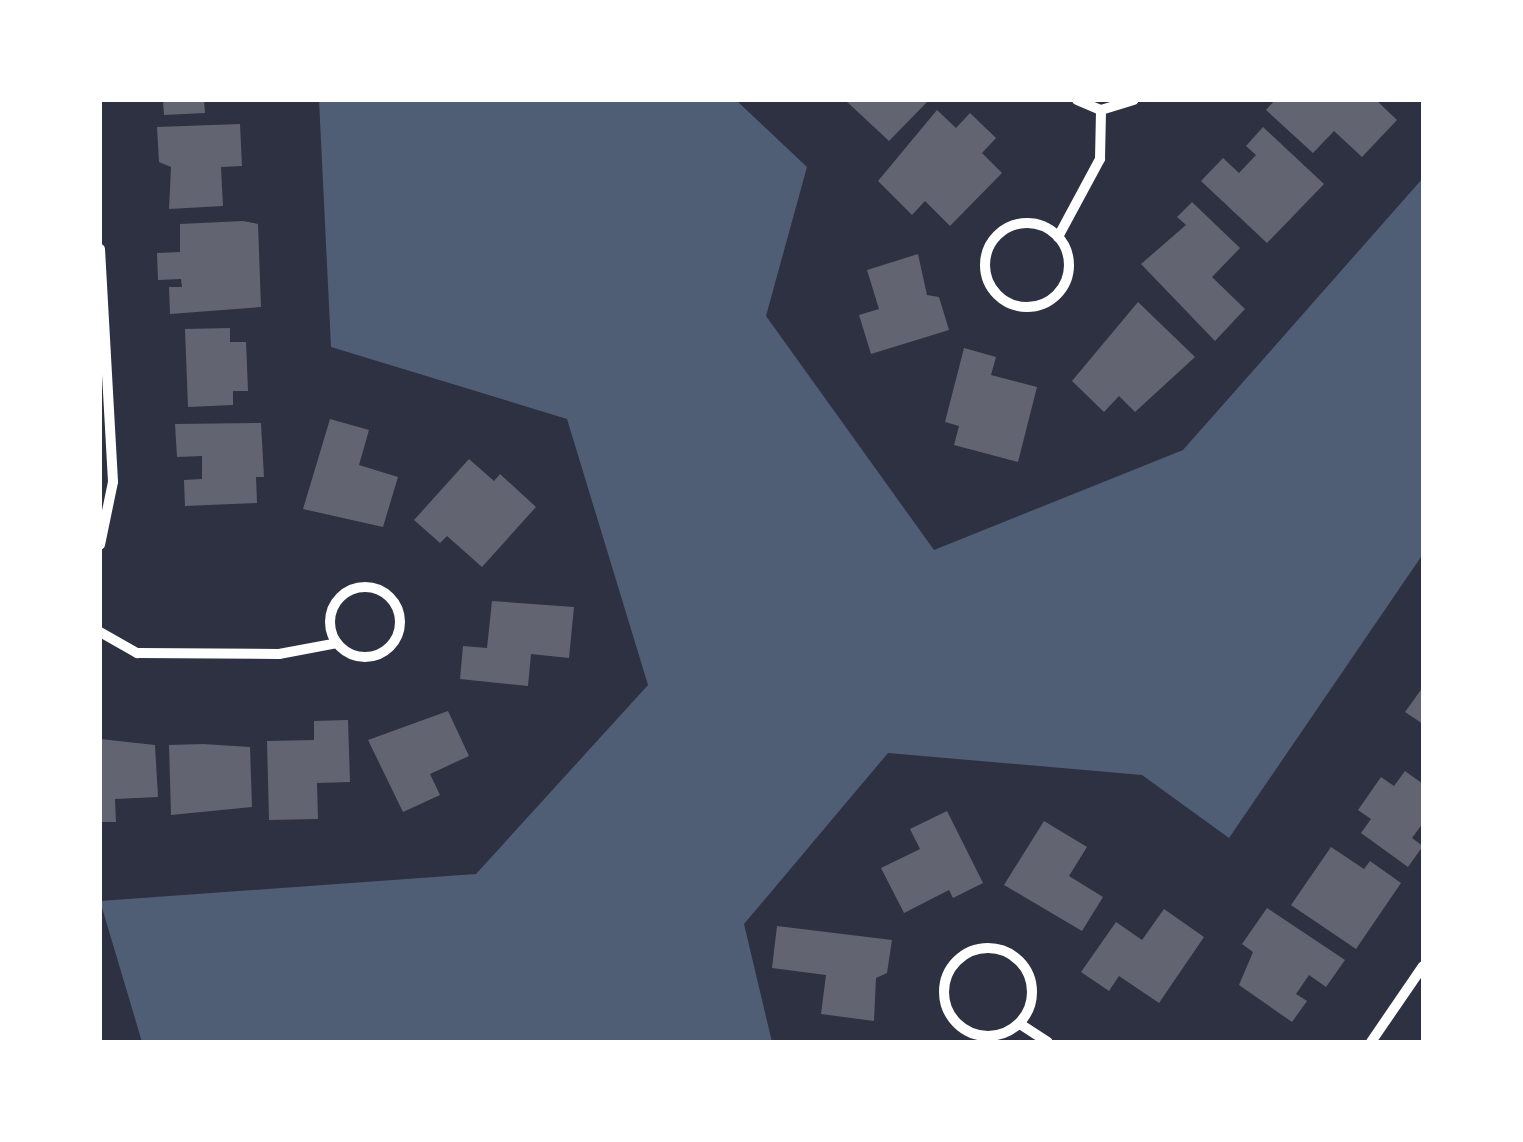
<!DOCTYPE html>
<style>
body{margin:0}
#map{position:relative;width:1523px;height:1142px;overflow:hidden;background:#2d3142;font-family:"Fira Sans Condensed",sans-serif}
div>[style]{position:absolute}
.water>*{inset:0;background:#4f5d75}
.building>*{inset:0;background:#626471}
.minor>*{height:10px;margin:-5px;padding:0 5px;transform-origin:5px;border-radius:5px;background:#fff}
.minor>.ring{margin:-5px;padding:0;box-sizing:content-box;background:none;border:10px solid #fff;border-radius:50%}
span{translate:-50% -50%;white-space:nowrap;text-align:center;line-height:1.15;-webkit-text-stroke:8px #fff;paint-order:stroke}
.frame{position:absolute;inset:0;border:102px solid #fff;pointer-events:none}
</style>
<div id="map">
<div class="water">
<i style="clip-path:polygon(319px 100px,736px 100px,807px 167px,766px 316px,934px 550px,1183px 450px,1423px 178px,1423px 554px,1229px 838px,1142px 775px,888px 753px,744px 924px,772px 1042px,142px 1042px,100px 901px,476px 874px,648px 685px,567px 419px,331px 347px)"></i>
</div>
<div class="building">
<i style="clip-path:polygon(163px 100px,204px 100px,205px 113px,164px 115px)"></i>
<i style="clip-path:polygon(845px 100px,929px 100px,889px 141px)"></i>
<i style="clip-path:polygon(1275px 100px,1376px 100px,1397px 120px,1362px 157px,1334px 131px,1313px 153px,1266px 110px)"></i>
<i style="clip-path:polygon(937px 110px,956px 128px,970px 113px,996px 138px,982px 153px,1002px 173px,950px 226px,925px 201px,912px 215px,878px 181px)"></i>
<i style="clip-path:polygon(240px 124px,242px 166px,221px 167px,223px 206px,169px 209px,171px 167px,159px 162px,157px 127px)"></i>
<i style="clip-path:polygon(1263px 127px,1324px 184px,1267px 243px,1201px 181px,1223px 158px,1239px 173px,1256px 155px,1246px 146px)"></i>
<i style="clip-path:polygon(1192px 202px,1240px 248px,1212px 277px,1245px 309px,1215px 341px,1141px 264px,1186px 225px,1177px 217px)"></i>
<i style="clip-path:polygon(243px 221px,258px 224px,261px 307px,170px 314px,169px 287px,182px 287px,181px 279px,158px 280px,157px 253px,180px 252px,180px 224px)"></i>
<i style="clip-path:polygon(918px 254px,927px 295px,939px 297px,949px 330px,871px 354px,859px 315px,879px 309px,867px 270px)"></i>
<i style="clip-path:polygon(1138px 302px,1195px 357px,1135px 412px,1119px 396px,1104px 412px,1072px 381px)"></i>
<i style="clip-path:polygon(230px 328px,230px 342px,246px 342px,248px 391px,233px 391px,233px 405px,188px 407px,185px 329px)"></i>
<i style="clip-path:polygon(964px 348px,996px 357px,991px 375px,1037px 387px,1018px 462px,954px 445px,959px 426px,945px 422px)"></i>
<i style="clip-path:polygon(330px 419px,369px 430px,359px 465px,398px 477px,383px 527px,303px 509px)"></i>
<i style="clip-path:polygon(261px 423px,264px 477px,256px 477px,257px 503px,185px 506px,184px 480px,202px 479px,202px 456px,177px 457px,175px 424px)"></i>
<i style="clip-path:polygon(469px 459px,494px 481px,500px 474px,536px 507px,482px 567px,447px 536px,440px 543px,414px 520px)"></i>
<i style="clip-path:polygon(492px 601px,574px 607px,569px 658px,531px 654px,528px 686px,460px 679px,463px 646px,487px 648px)"></i>
<i style="clip-path:polygon(1423px 687px,1423px 724px,1405px 712px)"></i>
<i style="clip-path:polygon(448px 711px,469px 756px,430px 774px,440px 795px,403px 812px,368px 740px)"></i>
<i style="clip-path:polygon(348px 720px,350px 782px,317px 783px,318px 819px,269px 820px,267px 741px,314px 740px,314px 721px)"></i>
<i style="clip-path:polygon(100px 739px,155px 745px,158px 797px,115px 799px,116px 822px,100px 822px)"></i>
<i style="clip-path:polygon(203px 744px,250px 747px,252px 807px,171px 815px,169px 745px)"></i>
<i style="clip-path:polygon(1405px 771px,1423px 784px,1423px 823px,1412px 838px,1423px 846px,1408px 867px,1361px 833px,1371px 819px,1358px 810px,1381px 777px,1394px 786px)"></i>
<i style="clip-path:polygon(947px 811px,983px 883px,953px 898px,949px 890px,904px 913px,881px 868px,920px 849px,910px 829px)"></i>
<i style="clip-path:polygon(1044px 821px,1087px 847px,1069px 876px,1103px 897px,1082px 931px,1004px 885px)"></i>
<i style="clip-path:polygon(1331px 847px,1364px 869px,1370px 861px,1401px 883px,1356px 949px,1291px 905px)"></i>
<i style="clip-path:polygon(1267px 908px,1345px 960px,1326px 987px,1309px 975px,1296px 994px,1307px 1001px,1292px 1022px,1239px 985px,1253px 952px,1242px 944px)"></i>
<i style="clip-path:polygon(1164px 909px,1204px 937px,1159px 1003px,1119px 976px,1109px 991px,1081px 972px,1116px 922px,1142px 940px)"></i>
<i style="clip-path:polygon(777px 926px,892px 940px,887px 973px,876px 978px,874px 1021px,821px 1014px,826px 975px,772px 968px)"></i>
</div>
<div class="minor">
<i style="left:1077px;top:100px;width:26px;rotate:23deg"></i>
<i style="left:1101px;top:110px;width:34px;rotate:-17deg"></i>
<i class="ring" style="left:985px;top:223px;width:74px;height:74px"></i>
<i style="left:1058px;top:237px;width:89px;rotate:-61.7deg"></i>
<i style="left:1100px;top:159px;width:49px;rotate:-88.8deg"></i>
<i style="left:100px;top:249px;width:233px;rotate:86.8deg"></i>
<i style="left:113px;top:482px;width:64px;rotate:101.7deg"></i>
<i class="ring" style="left:330px;top:587px;width:60px;height:60px"></i>
<i style="left:100px;top:632px;width:43px;rotate:29.6deg"></i>
<i style="left:137px;top:653px;width:142px;rotate:0.4deg"></i>
<i style="left:279px;top:654px;width:59px;rotate:-10.7deg"></i>
<i class="ring" style="left:944px;top:948px;width:78px;height:78px"></i>
<i style="left:1020px;top:1024px;width:33px;rotate:33deg"></i>
<i style="left:1371px;top:1042px;width:92px;rotate:-55.6deg"></i>
</div>
<div class="frame"></div>
</div>
